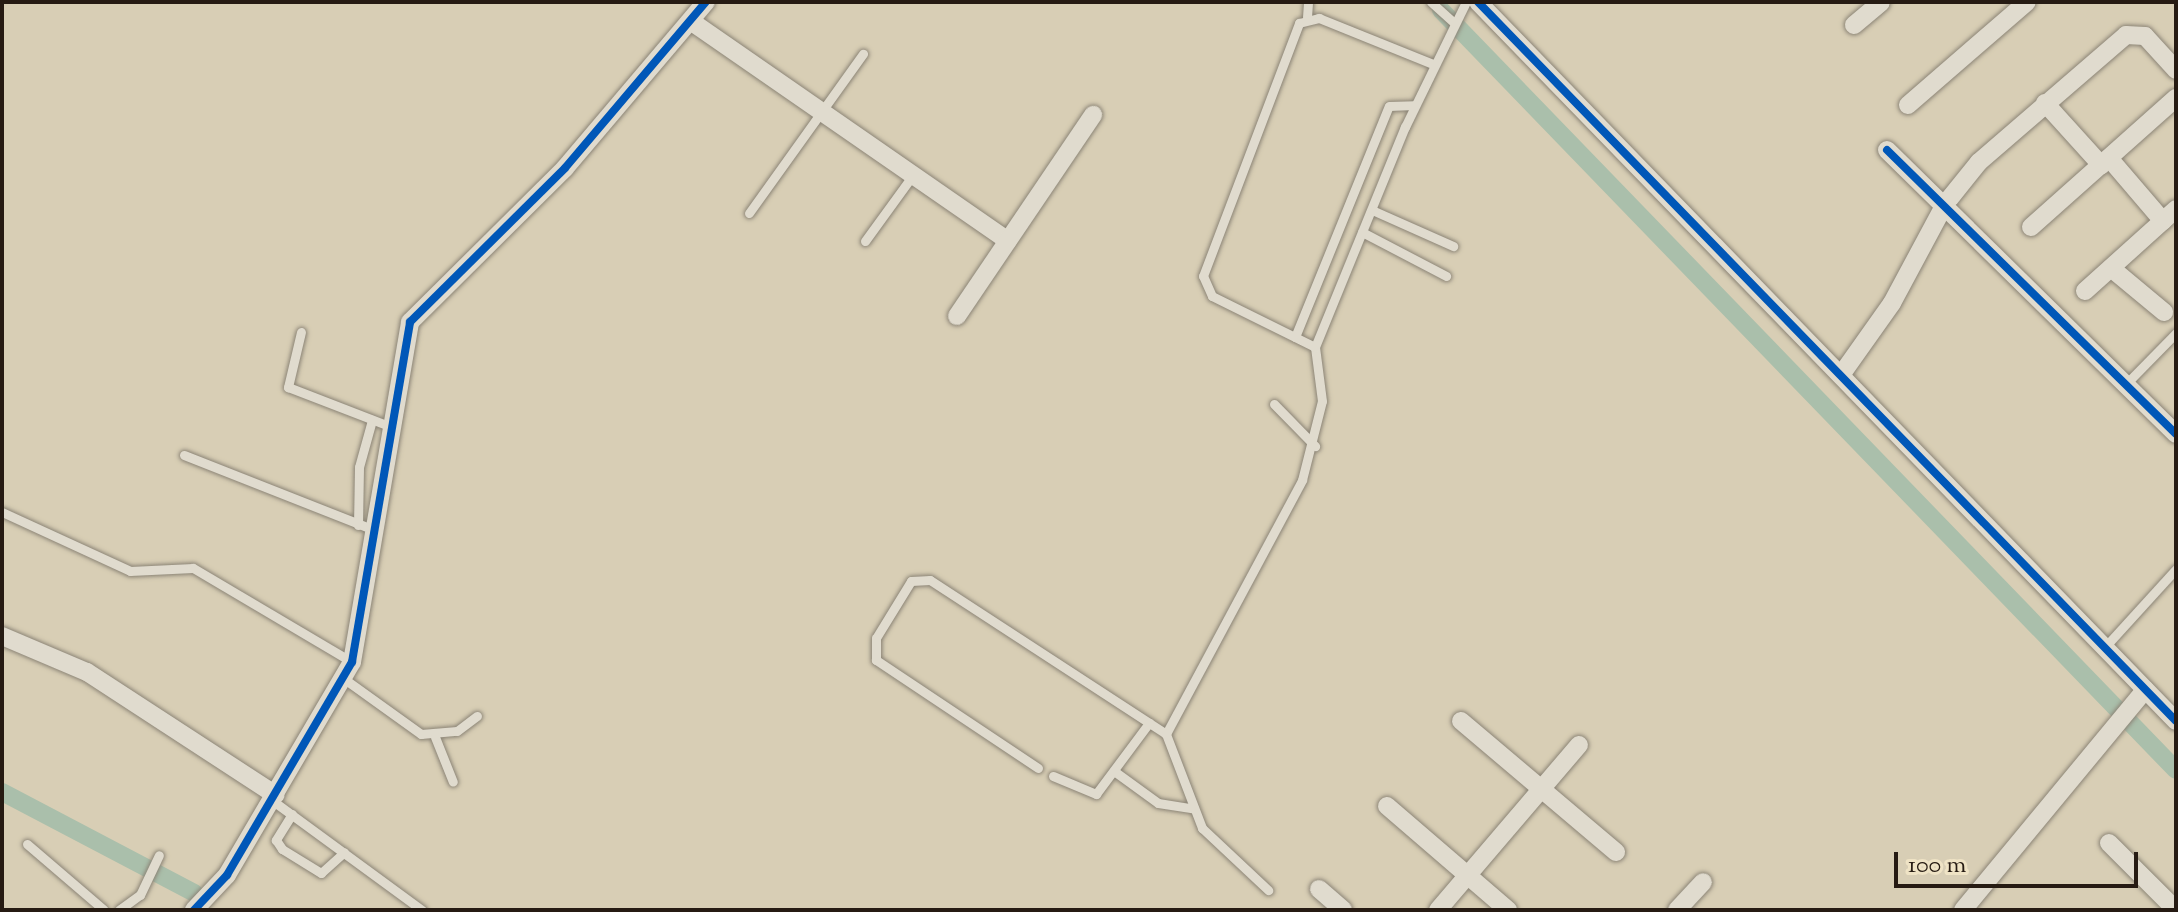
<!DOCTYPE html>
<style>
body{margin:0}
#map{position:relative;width:2178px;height:912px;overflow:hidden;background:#d8ceb5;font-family:"Sorts Mill Goudy",serif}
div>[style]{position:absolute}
.canal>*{height:18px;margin:-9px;padding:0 9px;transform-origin:9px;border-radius:9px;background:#aabfab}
.roads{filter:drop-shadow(0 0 2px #8b8476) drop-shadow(0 0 2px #8b8476)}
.service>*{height:9px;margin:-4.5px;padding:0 4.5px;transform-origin:4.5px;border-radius:4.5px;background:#e0dbce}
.minor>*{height:18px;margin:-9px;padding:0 9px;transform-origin:9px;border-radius:9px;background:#e0dbce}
.cycleway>*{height:8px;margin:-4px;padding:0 4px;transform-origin:4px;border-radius:4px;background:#0057b8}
span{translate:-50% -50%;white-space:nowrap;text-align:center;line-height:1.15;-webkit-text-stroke:7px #efe3c5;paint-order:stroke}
.frame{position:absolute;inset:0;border:4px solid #261b13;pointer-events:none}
.scale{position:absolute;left:1894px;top:852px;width:244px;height:36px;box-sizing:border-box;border:4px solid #261b13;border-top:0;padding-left:10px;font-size:24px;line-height:28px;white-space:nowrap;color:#261b13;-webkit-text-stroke:6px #efe3c5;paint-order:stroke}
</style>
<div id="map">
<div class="canal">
<i style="left:1441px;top:10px;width:1057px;rotate:45.96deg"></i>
<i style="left:2px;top:792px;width:217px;rotate:27.7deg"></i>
</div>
<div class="roads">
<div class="service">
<i style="left:1431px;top:2px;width:31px;rotate:42deg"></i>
<i style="left:1307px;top:17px;width:15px;rotate:-86deg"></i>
<i style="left:1372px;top:210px;width:89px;rotate:24deg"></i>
<i style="left:749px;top:213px;width:196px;rotate:-54.4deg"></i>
<i style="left:1362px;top:232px;width:95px;rotate:27.6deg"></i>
<i style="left:865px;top:241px;width:82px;rotate:-54deg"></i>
<i style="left:301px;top:332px;width:57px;rotate:103.3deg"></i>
<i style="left:288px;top:387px;width:108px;rotate:21.1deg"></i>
<i style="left:1295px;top:337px;width:249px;rotate:-67.9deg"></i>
<i style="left:1389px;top:106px;width:25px;rotate:-2deg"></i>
<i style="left:1315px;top:347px;width:115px;rotate:-153.7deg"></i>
<i style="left:1212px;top:296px;width:22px;rotate:-114deg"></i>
<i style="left:1203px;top:276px;width:271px;rotate:-69.2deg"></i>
<i style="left:1299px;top:23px;width:21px;rotate:-14deg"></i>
<i style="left:1319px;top:18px;width:123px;rotate:22deg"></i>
<i style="left:2125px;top:385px;width:73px;rotate:-45.6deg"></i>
<i style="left:1274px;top:404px;width:59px;rotate:45.7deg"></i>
<i style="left:184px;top:455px;width:204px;rotate:21.5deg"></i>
<i style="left:2px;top:512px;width:141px;rotate:24.7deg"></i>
<i style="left:130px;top:571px;width:63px;rotate:-2.7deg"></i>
<i style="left:193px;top:568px;width:185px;rotate:30.6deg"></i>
<i style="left:358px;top:525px;width:58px;rotate:-89deg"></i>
<i style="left:359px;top:467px;width:49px;rotate:-74.5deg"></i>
<i style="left:2105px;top:647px;width:105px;rotate:-47.7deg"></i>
<i style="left:343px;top:678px;width:96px;rotate:35.7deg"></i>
<i style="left:421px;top:734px;width:36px;rotate:-5deg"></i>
<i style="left:457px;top:731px;width:25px;rotate:-37deg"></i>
<i style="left:1166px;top:734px;width:288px;rotate:-61.8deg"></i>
<i style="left:1302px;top:480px;width:81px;rotate:-75.8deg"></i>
<i style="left:1322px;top:401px;width:54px;rotate:-97.4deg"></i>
<i style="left:1315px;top:347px;width:238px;rotate:-67.8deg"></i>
<i style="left:1405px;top:127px;width:139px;rotate:-64deg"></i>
<i style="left:435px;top:737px;width:48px;rotate:68.2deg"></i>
<i style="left:1038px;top:768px;width:195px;rotate:-146.3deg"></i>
<i style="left:876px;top:660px;width:22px;rotate:-90deg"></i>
<i style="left:876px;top:638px;width:67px;rotate:-58.4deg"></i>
<i style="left:911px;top:581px;width:19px;rotate:-3deg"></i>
<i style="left:930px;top:580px;width:282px;rotate:33.1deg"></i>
<i style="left:1166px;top:734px;width:101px;rotate:69deg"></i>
<i style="left:1202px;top:828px;width:91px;rotate:43.2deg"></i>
<i style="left:1114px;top:771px;width:54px;rotate:36deg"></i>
<i style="left:1158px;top:803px;width:33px;rotate:9deg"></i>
<i style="left:1053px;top:776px;width:47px;rotate:22.7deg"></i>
<i style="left:1096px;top:794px;width:89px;rotate:-53.3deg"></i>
<i style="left:273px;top:801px;width:185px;rotate:36.2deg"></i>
<i style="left:292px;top:814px;width:31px;rotate:122deg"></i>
<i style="left:276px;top:840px;width:11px;rotate:56deg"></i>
<i style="left:282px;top:849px;width:46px;rotate:31.6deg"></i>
<i style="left:321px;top:873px;width:31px;rotate:-42deg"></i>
<i style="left:27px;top:844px;width:101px;rotate:40.6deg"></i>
<i style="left:119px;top:910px;width:26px;rotate:-36deg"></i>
<i style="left:140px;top:895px;width:44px;rotate:-64.6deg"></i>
</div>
<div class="minor">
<i style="left:1478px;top:2px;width:1002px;rotate:45.85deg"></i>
<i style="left:692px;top:22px;width:384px;rotate:34.7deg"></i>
<i style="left:1854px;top:25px;width:35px;rotate:-40deg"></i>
<i style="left:2045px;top:103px;width:84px;rotate:47.9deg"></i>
<i style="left:1908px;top:105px;width:157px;rotate:-40.9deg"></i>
<i style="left:1887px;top:150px;width:405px;rotate:44.5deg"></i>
<i style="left:2109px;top:158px;width:83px;rotate:49.4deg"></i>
<i style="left:1950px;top:198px;width:46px;rotate:-51.1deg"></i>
<i style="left:1979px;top:162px;width:194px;rotate:-40.8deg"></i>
<i style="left:2126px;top:35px;width:19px;rotate:3deg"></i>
<i style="left:2145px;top:36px;width:46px;rotate:47.6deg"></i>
<i style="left:2031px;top:227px;width:194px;rotate:-41.7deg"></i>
<i style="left:2111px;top:268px;width:69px;rotate:39.7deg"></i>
<i style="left:2085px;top:291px;width:122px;rotate:-42deg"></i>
<i style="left:957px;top:316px;width:243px;rotate:-55.9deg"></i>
<i style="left:1841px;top:375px;width:88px;rotate:-54.7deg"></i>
<i style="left:1892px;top:303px;width:108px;rotate:-61.8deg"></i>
<i style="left:2px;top:636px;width:92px;rotate:23deg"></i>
<i style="left:87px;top:672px;width:225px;rotate:33.1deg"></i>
<i style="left:1461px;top:721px;width:203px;rotate:40.2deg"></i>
<i style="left:1387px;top:806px;width:160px;rotate:40.7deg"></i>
<i style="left:2109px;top:843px;width:95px;rotate:45deg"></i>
<i style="left:1319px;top:889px;width:32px;rotate:41deg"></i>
<i style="left:194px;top:910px;width:48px;rotate:-46.7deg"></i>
<i style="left:227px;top:875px;width:247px;rotate:-59.6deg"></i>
<i style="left:352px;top:662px;width:345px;rotate:-80.3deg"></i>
<i style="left:410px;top:322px;width:218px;rotate:-44.8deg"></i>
<i style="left:565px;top:168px;width:218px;rotate:-49.7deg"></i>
<i style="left:1438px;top:910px;width:217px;rotate:-49.5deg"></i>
<i style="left:1677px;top:910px;width:38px;rotate:-47deg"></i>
<i style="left:1963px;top:910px;width:286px;rotate:-50.4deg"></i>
</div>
</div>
<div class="cycleway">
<i style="left:1478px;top:2px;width:1002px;rotate:45.85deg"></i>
<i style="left:1887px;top:150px;width:405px;rotate:44.5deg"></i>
<i style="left:194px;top:910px;width:48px;rotate:-46.7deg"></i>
<i style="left:227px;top:875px;width:247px;rotate:-59.6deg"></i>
<i style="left:352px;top:662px;width:345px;rotate:-80.3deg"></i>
<i style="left:410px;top:322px;width:218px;rotate:-44.8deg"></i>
<i style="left:565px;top:168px;width:218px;rotate:-49.7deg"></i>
</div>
<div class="frame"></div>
<div class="scale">100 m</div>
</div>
